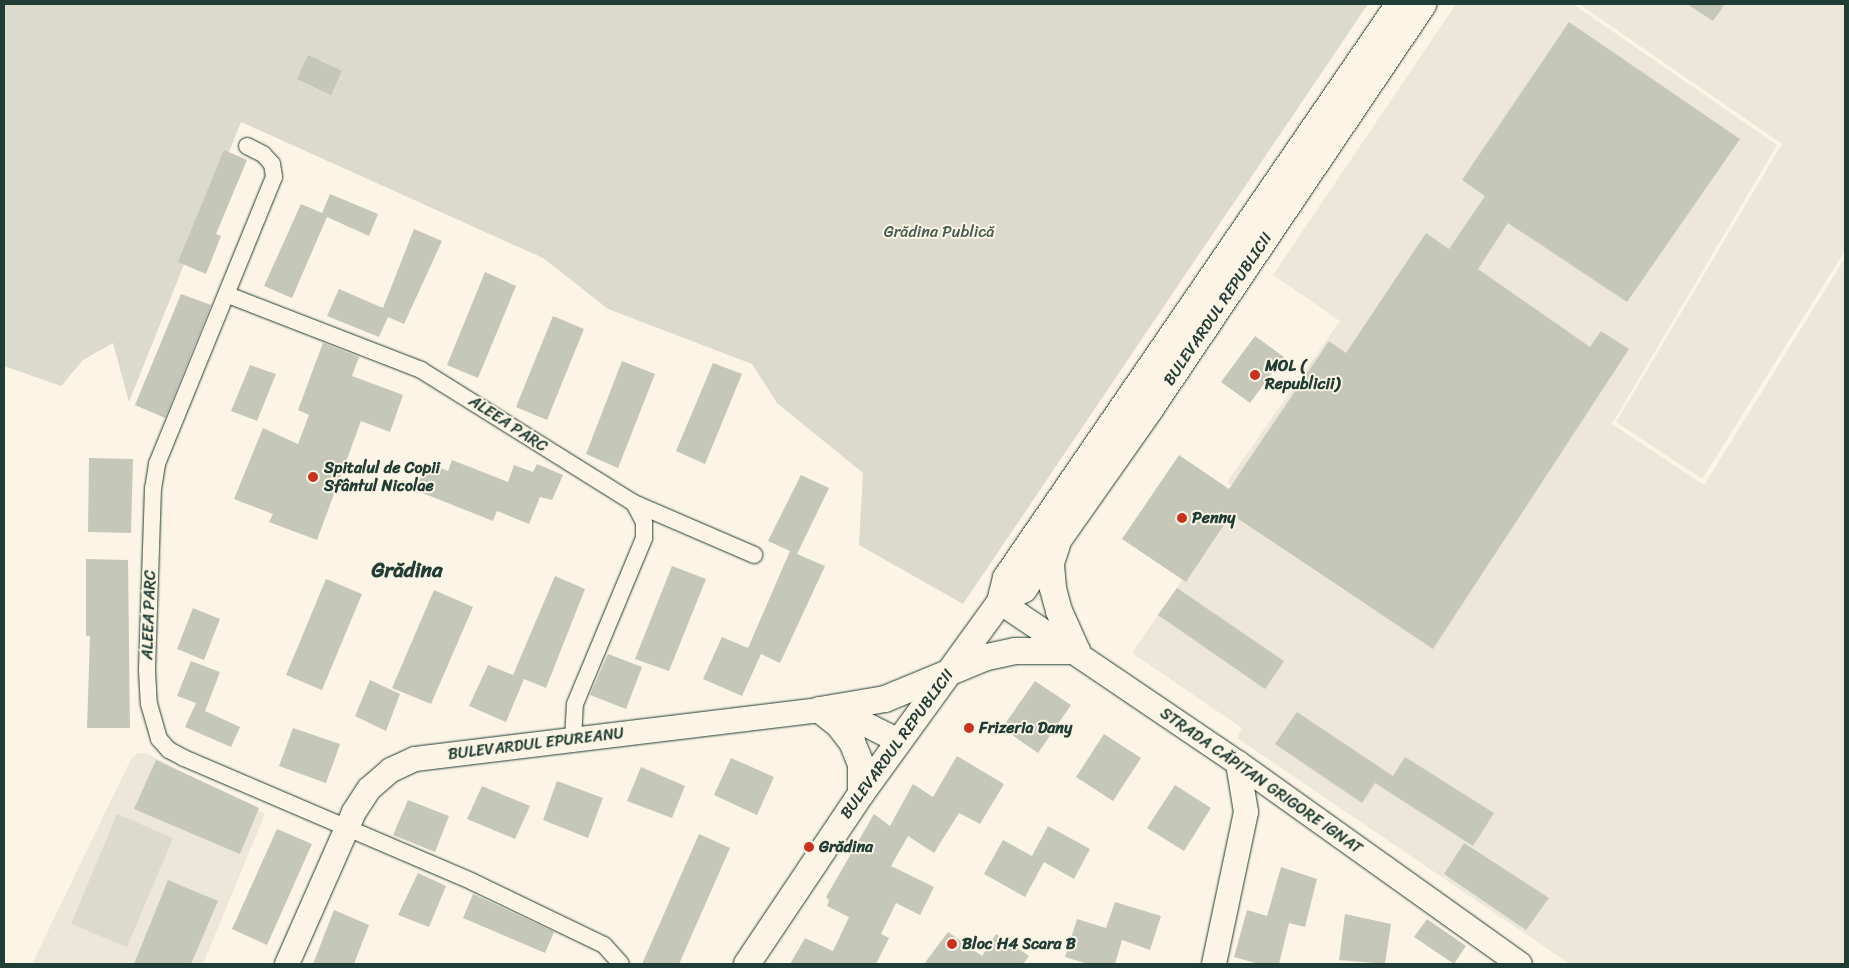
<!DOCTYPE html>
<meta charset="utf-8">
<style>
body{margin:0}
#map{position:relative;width:1849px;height:968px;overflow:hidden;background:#fcf5e5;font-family:Sriracha,sans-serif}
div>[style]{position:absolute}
.built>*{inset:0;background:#ece7d8}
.green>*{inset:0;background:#dcdacc}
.building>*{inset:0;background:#c5c7b9}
.roads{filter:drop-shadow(0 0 1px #1f3d34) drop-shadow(0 0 1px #1f3d34)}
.street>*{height:16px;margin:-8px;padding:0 8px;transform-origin:8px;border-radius:8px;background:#fcf5e5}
.secondary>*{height:24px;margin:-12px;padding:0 12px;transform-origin:12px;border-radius:12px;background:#fcf5e5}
.primary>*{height:26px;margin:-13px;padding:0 13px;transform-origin:13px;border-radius:13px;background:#fcf5e5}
.dots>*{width:14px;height:14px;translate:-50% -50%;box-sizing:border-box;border:2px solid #fcf5e5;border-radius:50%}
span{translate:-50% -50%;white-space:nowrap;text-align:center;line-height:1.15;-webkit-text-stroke:4px #fcf5e5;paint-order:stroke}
.park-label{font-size:16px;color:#455c52}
.street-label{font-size:16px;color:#1f3d34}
.poi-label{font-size:16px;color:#1f3d34;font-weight:700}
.left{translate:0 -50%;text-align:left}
.district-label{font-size:21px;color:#1f3d34;font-weight:700}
.frame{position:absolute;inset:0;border:5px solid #1f3d34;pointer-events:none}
</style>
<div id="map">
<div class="built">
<i style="clip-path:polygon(1456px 4px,1573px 4px,1777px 145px,1612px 424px,1704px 485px,1845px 258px,1845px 964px,1570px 964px,1237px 738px,1242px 728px,1132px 653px,1242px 493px,1227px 482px,1340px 321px,1273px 275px)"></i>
<i style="clip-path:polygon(1579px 4px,1845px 4px,1845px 251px,1702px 479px,1616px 422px,1782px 144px)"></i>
<i style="clip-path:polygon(138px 753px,146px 753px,265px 814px,203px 964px,32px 964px,131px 759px)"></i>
</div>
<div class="green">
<i style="clip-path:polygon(4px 4px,1368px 4px,963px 604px,859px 545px,863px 473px,777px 403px,752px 364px,608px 309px,543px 258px,241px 122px,129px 402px,113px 343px,83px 360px,61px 386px,4px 366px)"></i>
<i style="clip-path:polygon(117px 814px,173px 838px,127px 947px,71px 924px)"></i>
</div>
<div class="building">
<i style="clip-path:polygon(1687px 4px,1725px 4px,1713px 21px)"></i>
<i style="clip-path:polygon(1569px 22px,1740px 139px,1627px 302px,1508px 223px,1478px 269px,1590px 347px,1601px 331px,1629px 349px,1433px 649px,1231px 514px,1186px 582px,1122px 539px,1179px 455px,1229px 489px,1329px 341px,1346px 353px,1426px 233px,1449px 249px,1485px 196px,1462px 180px)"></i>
<i style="clip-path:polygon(308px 55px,342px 71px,331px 95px,297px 79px)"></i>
<i style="clip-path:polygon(224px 150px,247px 160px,216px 234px,221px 236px,206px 274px,178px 262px)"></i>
<i style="clip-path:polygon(330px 194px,378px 214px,369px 236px,327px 217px,292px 298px,264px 286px,301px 204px,322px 213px)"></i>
<i style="clip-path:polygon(414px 229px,442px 241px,404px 324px,388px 317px,379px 337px,327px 316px,339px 289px,383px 308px)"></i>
<i style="clip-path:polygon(485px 272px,516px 286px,478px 378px,447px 365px)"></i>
<i style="clip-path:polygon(181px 294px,211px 305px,165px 418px,135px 405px)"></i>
<i style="clip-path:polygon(553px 316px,584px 329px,547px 420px,516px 407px)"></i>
<i style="clip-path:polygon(1255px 336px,1284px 357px,1250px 403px,1221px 382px)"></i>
<i style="clip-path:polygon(323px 343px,359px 357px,352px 376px,403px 395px,390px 432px,361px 421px,317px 540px,269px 522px,273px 514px,234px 499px,263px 428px,298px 444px,309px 415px,298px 410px)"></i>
<i style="clip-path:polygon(622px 361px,655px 374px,618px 468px,586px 454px)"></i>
<i style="clip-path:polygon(713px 363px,742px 374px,705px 464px,676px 451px)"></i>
<i style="clip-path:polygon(250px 365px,276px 374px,257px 421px,231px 411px)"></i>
<i style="clip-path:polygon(89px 458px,133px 459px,131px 533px,88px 532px)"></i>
<i style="clip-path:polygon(452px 460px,508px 482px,514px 465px,533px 472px,537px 464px,563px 475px,552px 500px,540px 497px,529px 524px,497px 511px,493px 521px,415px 490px,426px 462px,448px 471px)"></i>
<i style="clip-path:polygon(801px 475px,829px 488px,797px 554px,825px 566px,780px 663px,761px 654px,742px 696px,703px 679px,722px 637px,748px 648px,790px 551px,768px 541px)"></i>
<i style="clip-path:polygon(86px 559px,128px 560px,130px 728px,87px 728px,90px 636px,86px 636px)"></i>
<i style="clip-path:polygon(672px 566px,706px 579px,669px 671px,635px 659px)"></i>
<i style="clip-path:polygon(555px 576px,585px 589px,546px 688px,524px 679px,506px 722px,469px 706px,488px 665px,513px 675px)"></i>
<i style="clip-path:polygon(326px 579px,362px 594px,322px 690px,286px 675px)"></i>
<i style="clip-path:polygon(1177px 588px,1284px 661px,1265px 689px,1158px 615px)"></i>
<i style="clip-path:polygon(434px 590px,473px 607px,431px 704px,392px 688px)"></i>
<i style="clip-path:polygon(193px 608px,220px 619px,204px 660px,177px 649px)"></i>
<i style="clip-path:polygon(608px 654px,642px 667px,626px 709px,590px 695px)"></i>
<i style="clip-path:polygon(191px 661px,220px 672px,205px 711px,240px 727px,231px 747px,185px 727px,196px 703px,177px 696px)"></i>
<i style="clip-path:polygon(370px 680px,400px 694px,386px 731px,355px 716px)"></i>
<i style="clip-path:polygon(1035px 681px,1071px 705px,1038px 753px,1002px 728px)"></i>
<i style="clip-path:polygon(1297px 712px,1393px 776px,1405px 757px,1494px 813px,1473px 846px,1375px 783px,1362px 803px,1275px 744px)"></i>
<i style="clip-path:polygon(293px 728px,340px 744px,326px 783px,279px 766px)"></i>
<i style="clip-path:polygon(1104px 734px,1141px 758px,1113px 801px,1076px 777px)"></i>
<i style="clip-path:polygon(957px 756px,1004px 784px,980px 824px,959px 813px,934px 853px,908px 836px,891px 866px,934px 887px,920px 915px,896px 903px,881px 934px,889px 938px,876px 964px,790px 964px,805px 938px,833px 951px,849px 917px,827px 906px,829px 900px,826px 897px,874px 814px,890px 826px,913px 784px,933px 797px)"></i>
<i style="clip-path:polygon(731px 758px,774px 777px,757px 815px,714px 795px)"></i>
<i style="clip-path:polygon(156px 760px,259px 808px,240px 854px,134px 809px)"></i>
<i style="clip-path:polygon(641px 767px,685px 786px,672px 818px,627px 801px)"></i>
<i style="clip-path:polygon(557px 781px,603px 798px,588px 838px,543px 820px)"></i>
<i style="clip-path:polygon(1175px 785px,1211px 808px,1184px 851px,1147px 828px)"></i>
<i style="clip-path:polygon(482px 786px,530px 806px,515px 839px,467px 819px)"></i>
<i style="clip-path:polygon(408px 800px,449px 816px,435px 852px,393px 835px)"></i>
<i style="clip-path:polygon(1048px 826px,1090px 849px,1074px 879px,1044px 862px,1025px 897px,984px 874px,1003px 840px,1032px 856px)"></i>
<i style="clip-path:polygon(277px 829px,312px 844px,267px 945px,232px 929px)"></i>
<i style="clip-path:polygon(699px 834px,730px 848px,679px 964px,642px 964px)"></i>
<i style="clip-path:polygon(1464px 843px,1549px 898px,1526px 930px,1444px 874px)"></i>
<i style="clip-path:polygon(1281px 867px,1317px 879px,1305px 927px,1289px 923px,1279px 964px,1259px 964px,1234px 957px,1247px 910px,1267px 916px)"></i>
<i style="clip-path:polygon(418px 873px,446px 886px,429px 927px,398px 915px)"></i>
<i style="clip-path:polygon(168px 880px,218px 901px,191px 964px,134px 964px)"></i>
<i style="clip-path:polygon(473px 894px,554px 932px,545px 953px,463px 918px)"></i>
<i style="clip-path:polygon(1115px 902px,1161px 916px,1150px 950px,1122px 940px,1115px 964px,1088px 964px,1065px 957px,1077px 919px,1106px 928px)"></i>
<i style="clip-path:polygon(334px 910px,369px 925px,354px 964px,313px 964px)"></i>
<i style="clip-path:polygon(1345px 914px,1391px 924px,1385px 964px,1339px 960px)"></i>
<i style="clip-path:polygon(1427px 919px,1466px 946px,1454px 964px,1414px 937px)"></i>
<i style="clip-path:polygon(948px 932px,982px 956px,996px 934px,1029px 956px,1023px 964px,924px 964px)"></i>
</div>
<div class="roads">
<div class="street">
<i style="left:247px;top:146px;width:18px;rotate:27deg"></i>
<i style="left:263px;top:154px;width:13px;rotate:48deg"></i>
<i style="left:272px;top:164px;width:13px;rotate:81deg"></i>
<i style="left:274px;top:177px;width:310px;rotate:112.2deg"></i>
<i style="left:157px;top:464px;width:24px;rotate:99deg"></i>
<i style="left:153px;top:488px;width:182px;rotate:91.9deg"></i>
<i style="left:147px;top:670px;width:34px;rotate:87deg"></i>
<i style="left:149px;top:704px;width:36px;rotate:74deg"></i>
<i style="left:159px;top:739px;width:15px;rotate:48deg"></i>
<i style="left:169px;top:750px;width:17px;rotate:28deg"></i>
<i style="left:184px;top:758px;width:314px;rotate:23.2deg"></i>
<i style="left:473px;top:882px;width:145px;rotate:25.7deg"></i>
<i style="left:604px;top:945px;width:25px;rotate:48deg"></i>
<i style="left:228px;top:295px;width:207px;rotate:21.2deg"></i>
<i style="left:421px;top:370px;width:251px;rotate:32deg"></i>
<i style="left:634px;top:503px;width:131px;rotate:23.4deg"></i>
<i style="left:573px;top:740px;width:36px;rotate:-87deg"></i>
<i style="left:575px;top:704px;width:180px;rotate:-67.4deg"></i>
<i style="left:644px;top:538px;width:16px;rotate:-90deg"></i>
<i style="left:644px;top:522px;width:21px;rotate:-118deg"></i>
</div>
<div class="secondary">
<i style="left:1000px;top:602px;width:287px;rotate:34.1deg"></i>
<i style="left:1238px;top:763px;width:346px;rotate:35.5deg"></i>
<i style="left:287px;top:964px;width:166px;rotate:-66.2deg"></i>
<i style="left:354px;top:812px;width:27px;rotate:-57deg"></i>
<i style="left:369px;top:789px;width:29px;rotate:-41deg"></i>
<i style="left:391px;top:770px;width:26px;rotate:-25deg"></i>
<i style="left:415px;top:759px;width:408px;rotate:-6.9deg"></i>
<i style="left:820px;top:710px;width:41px;rotate:15.8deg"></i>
<i style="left:859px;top:721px;width:45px;rotate:26.6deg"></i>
<i style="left:1214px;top:964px;width:155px;rotate:-78.1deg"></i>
<i style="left:1246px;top:812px;width:50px;rotate:-99.3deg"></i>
</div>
<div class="primary">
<i style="left:1000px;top:602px;width:27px;rotate:-28deg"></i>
<i style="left:1024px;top:589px;width:221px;rotate:-54.9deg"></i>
<i style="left:1151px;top:408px;width:487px;rotate:-56deg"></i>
<i style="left:820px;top:710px;width:66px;rotate:-9.6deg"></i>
<i style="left:885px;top:699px;width:110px;rotate:-22.4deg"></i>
<i style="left:987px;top:657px;width:29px;rotate:-12deg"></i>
<i style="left:1015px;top:651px;width:62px"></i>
<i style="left:1077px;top:651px;width:44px;rotate:-114.2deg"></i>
<i style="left:1059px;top:611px;width:24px;rotate:-105deg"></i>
<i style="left:1053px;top:588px;width:25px;rotate:-95deg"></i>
<i style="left:1051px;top:563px;width:19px;rotate:-72deg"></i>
<i style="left:820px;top:710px;width:23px;rotate:38deg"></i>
<i style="left:838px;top:724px;width:23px;rotate:52deg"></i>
<i style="left:852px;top:742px;width:24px;rotate:68deg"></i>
<i style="left:861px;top:764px;width:30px;rotate:90deg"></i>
<i style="left:747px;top:964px;width:205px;rotate:-56.2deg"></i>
<i style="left:861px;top:794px;width:237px;rotate:-54.1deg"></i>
<i style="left:1000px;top:602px;width:25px;rotate:-76deg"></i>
<i style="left:1006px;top:578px;width:696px;rotate:-55.6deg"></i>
</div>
</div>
<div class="dots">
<i style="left:1255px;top:375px;background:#c8321e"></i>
<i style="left:313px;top:477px;background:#c8321e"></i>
<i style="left:1182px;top:518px;background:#c8321e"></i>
<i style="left:969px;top:728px;background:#c8321e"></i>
<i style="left:809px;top:847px;background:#c8321e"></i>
<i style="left:952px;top:944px;background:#c8321e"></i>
</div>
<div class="park-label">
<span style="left:939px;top:232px">Grădina Publică</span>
</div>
<div class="street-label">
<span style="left:1218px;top:309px;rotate:-56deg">BULEVARDUL REPUBLICII</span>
<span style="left:508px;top:424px;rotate:33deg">ALEEA PARC</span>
<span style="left:149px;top:615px;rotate:-88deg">ALEEA PARC</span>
<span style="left:536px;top:744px;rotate:-7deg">BULEVARDUL EPUREANU</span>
<span style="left:897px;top:744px;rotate:-54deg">BULEVARDUL REPUBLICII</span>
<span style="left:1261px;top:781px;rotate:35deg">STRADA CĂPITAN GRIGORE IGNAT</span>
</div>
<div class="poi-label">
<span class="left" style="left:1265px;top:375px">MOL (<br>Republicii)</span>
<span class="left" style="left:324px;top:477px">Spitalul de Copii<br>Sfântul Nicolae</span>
<span class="left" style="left:1192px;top:518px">Penny</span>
<span class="left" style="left:979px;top:728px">Frizeria Dany</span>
<span class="left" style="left:819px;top:847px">Grădina</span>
<span class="left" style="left:962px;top:944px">Bloc H4 Scara B</span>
</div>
<div class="district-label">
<span style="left:407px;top:570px">Grădina</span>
</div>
<div class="frame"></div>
</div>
